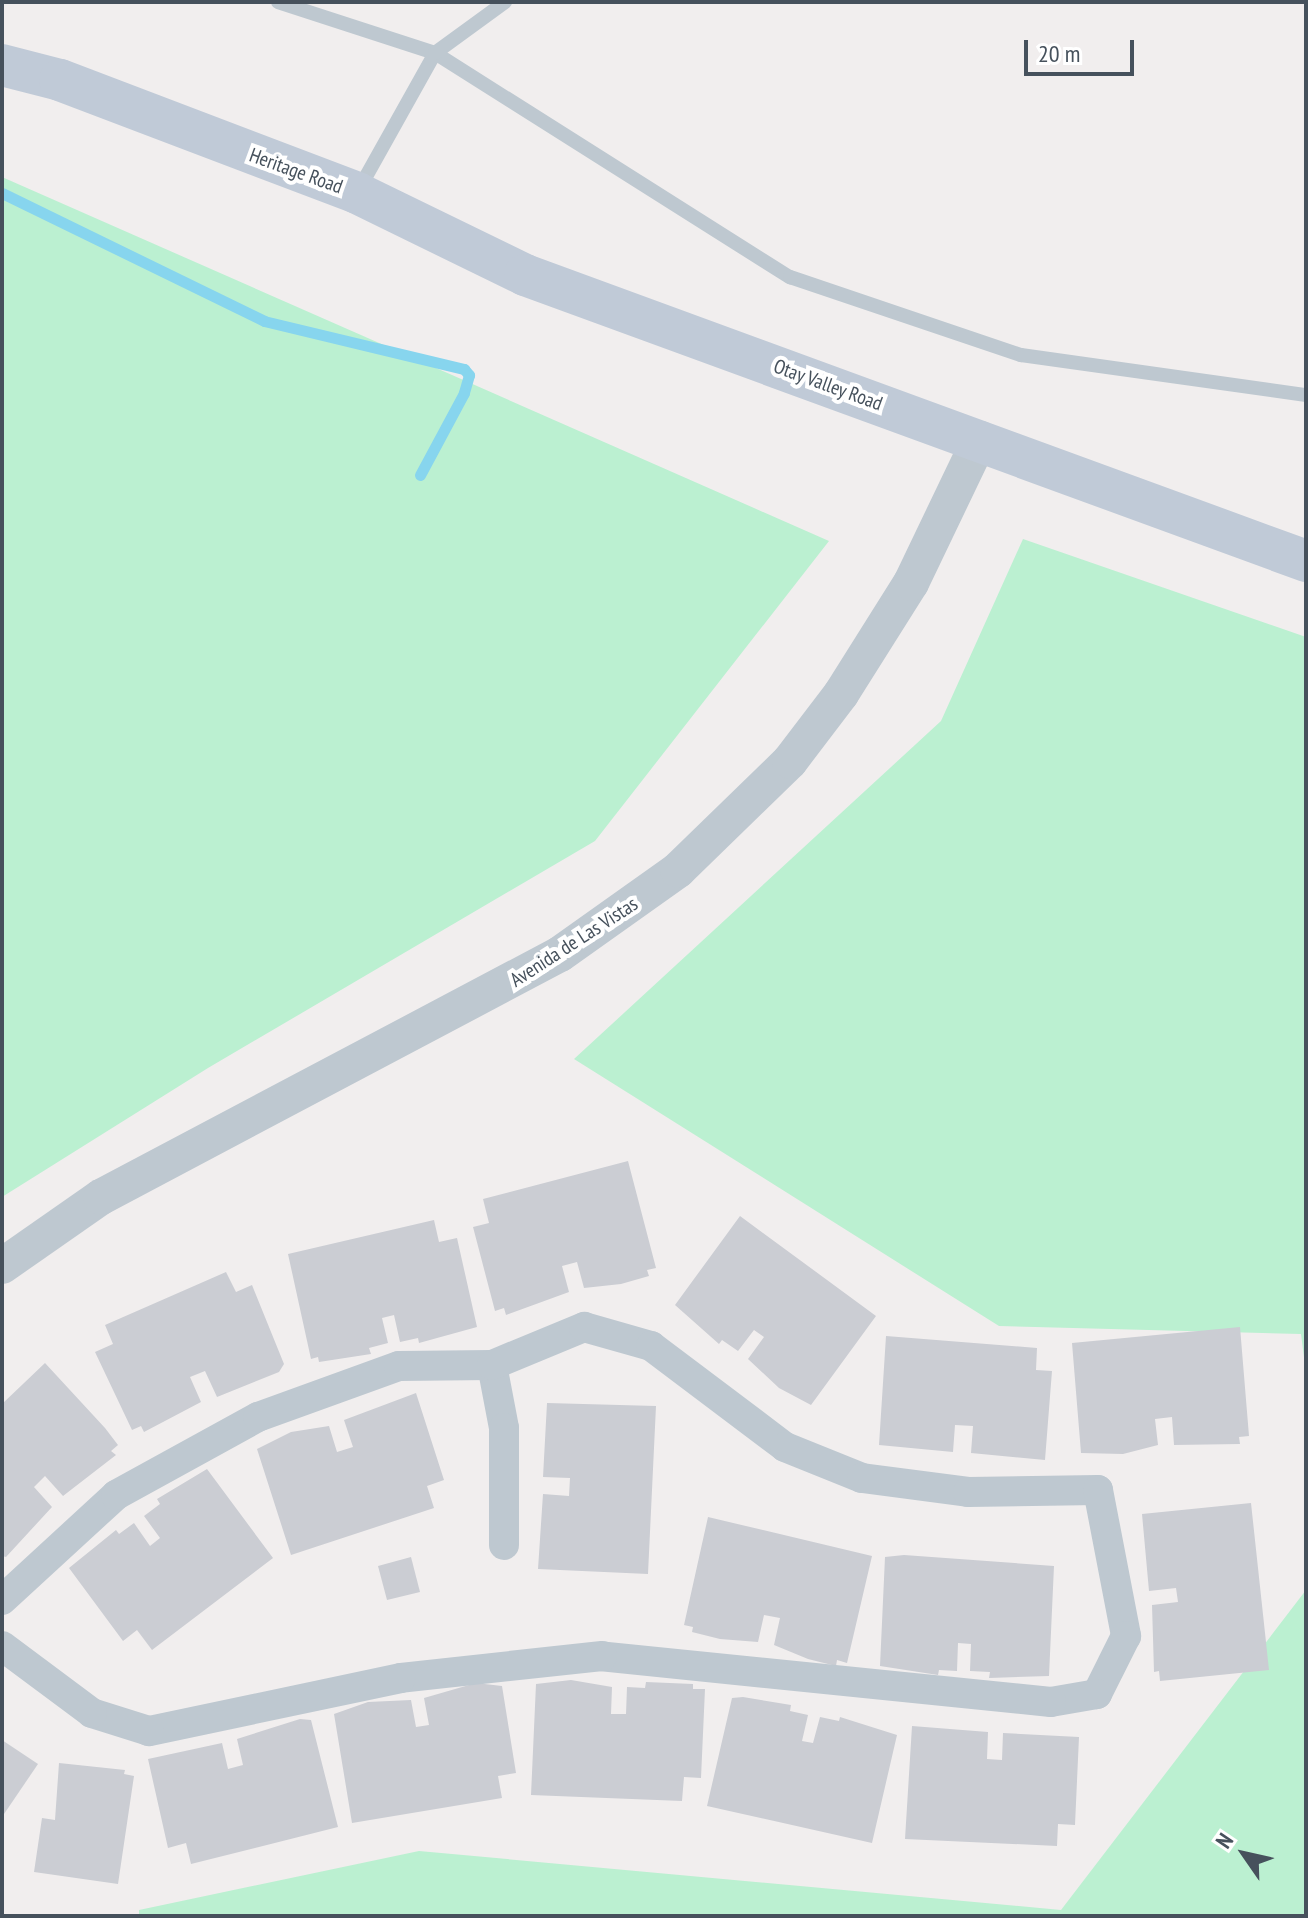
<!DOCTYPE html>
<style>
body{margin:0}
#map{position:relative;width:1308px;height:1918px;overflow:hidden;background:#f1eeee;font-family:"PT Sans Narrow",sans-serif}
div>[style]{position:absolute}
.green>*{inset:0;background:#bbf0d1}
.stream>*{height:11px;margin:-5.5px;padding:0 5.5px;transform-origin:5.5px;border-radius:5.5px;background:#87d5ee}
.building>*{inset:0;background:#cbcdd3}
.service>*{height:14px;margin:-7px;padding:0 7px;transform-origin:7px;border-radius:7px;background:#bec8d0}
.minor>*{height:30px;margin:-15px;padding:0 15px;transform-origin:15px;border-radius:15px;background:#bec8d0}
.tertiary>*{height:36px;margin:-18px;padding:0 18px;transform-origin:18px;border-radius:18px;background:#bec8d0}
.secondary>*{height:42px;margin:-21px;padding:0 21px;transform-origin:21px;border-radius:21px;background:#c0cad7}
span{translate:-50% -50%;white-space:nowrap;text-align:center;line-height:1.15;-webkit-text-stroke:8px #fff;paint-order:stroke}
.street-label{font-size:20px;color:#46515c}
.frame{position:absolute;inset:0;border:4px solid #46515c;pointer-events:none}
.north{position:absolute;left:1204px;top:1814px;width:80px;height:80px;-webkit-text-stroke:6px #fff;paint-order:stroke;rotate:304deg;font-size:22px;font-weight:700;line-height:32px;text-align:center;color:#46515c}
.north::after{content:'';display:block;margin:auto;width:28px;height:36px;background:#46515c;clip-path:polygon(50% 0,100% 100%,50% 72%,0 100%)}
.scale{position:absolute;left:1024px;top:40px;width:110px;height:36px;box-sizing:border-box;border:4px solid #46515c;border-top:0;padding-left:10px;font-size:24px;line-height:28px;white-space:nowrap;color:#46515c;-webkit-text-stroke:6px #fff;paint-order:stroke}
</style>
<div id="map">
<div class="green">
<i style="clip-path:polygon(2px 177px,829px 541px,595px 841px,208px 1068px,2px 1197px)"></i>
<i style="clip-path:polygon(1023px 539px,1306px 637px,1306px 1373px,1301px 1334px,999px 1326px,574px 1059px,941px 721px)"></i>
<i style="clip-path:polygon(1306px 1590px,1306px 1916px,139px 1916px,139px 1910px,419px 1851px,1061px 1910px)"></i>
</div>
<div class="stream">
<i style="left:2px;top:193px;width:292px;rotate:26deg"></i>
<i style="left:264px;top:321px;width:206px;rotate:13.5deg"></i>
<i style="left:464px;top:369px;width:8px;rotate:50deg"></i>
<i style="left:469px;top:375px;width:19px;rotate:106deg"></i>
<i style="left:464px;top:393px;width:93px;rotate:118.2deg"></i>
</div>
<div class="building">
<i style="clip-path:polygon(628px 1161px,656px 1268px,647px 1270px,649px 1276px,621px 1284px,584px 1288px,577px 1262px,562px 1266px,569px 1292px,506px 1315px,504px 1308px,495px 1311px,473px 1227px,489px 1223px,483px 1199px)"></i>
<i style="clip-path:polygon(740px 1216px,876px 1316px,811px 1405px,779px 1388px,748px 1359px,764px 1337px,754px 1330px,738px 1351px,722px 1340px,719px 1344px,675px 1305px)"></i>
<i style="clip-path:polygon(434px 1220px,439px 1242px,457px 1238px,477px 1327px,419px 1343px,418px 1338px,400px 1342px,394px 1315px,382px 1318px,388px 1343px,369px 1348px,371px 1354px,319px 1362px,318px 1357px,311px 1359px,288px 1254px)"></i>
<i style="clip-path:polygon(226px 1272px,236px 1292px,252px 1285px,284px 1364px,279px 1372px,217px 1397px,205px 1371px,190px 1377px,201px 1402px,144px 1432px,141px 1426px,132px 1430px,95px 1352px,113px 1344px,105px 1325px)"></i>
<i style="clip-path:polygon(1240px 1327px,1249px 1436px,1239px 1437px,1240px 1444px,1174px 1445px,1172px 1417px,1155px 1419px,1158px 1445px,1123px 1454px,1081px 1453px,1072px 1343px)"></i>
<i style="clip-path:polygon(886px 1336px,1037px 1348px,1036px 1370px,1052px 1371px,1045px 1460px,971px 1453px,973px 1426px,955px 1425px,953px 1452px,879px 1445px)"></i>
<i style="clip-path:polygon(45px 1363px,105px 1428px,118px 1445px,111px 1451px,116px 1455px,63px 1496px,45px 1476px,34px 1487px,52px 1507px,6px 1557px,2px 1556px,2px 1404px)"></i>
<i style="clip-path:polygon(416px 1393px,444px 1480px,427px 1486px,434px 1508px,291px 1555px,257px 1449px,291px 1432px,329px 1426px,337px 1452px,353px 1447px,344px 1420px)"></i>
<i style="clip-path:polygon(547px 1403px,656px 1406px,648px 1574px,538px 1569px,543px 1494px,569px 1496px,570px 1478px,543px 1477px)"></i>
<i style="clip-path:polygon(207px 1469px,273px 1558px,152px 1650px,137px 1630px,123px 1641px,69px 1568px,116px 1530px,119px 1534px,134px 1523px,150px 1546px,160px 1538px,144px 1516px,160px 1504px,157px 1499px)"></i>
<i style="clip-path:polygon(1251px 1503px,1269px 1670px,1160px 1681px,1159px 1671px,1154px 1672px,1152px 1605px,1178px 1602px,1176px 1588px,1149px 1591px,1142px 1514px)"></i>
<i style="clip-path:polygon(708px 1517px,872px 1556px,847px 1663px,837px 1660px,836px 1666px,808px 1659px,774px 1645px,780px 1618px,764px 1615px,758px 1642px,720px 1639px,692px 1632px,693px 1627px,684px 1625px)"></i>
<i style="clip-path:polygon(904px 1555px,1054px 1566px,1049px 1676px,989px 1678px,990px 1672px,970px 1671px,971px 1644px,958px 1643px,957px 1671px,939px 1670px,938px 1675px,880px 1666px,885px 1557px)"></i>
<i style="clip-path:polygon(411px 1557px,420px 1592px,387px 1600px,378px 1566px)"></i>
<i style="clip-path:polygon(571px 1680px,612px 1687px,611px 1714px,626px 1714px,627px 1687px,645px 1688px,646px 1682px,693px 1684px,693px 1689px,705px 1689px,701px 1778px,684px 1777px,682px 1801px,531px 1795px,536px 1684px)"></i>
<i style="clip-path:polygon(476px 1683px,502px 1686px,516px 1773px,498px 1776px,502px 1798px,352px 1823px,334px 1714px,368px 1702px,411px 1700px,416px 1727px,429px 1725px,424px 1698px)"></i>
<i style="clip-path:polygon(743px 1697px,791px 1705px,790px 1711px,808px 1715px,802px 1741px,813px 1743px,820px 1717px,839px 1721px,840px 1717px,897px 1735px,872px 1843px,707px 1806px,732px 1698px)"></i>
<i style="clip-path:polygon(300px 1719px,311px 1720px,338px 1827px,191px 1864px,186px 1843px,168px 1848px,148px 1759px,222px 1743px,228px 1769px,243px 1765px,237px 1739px)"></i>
<i style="clip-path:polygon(912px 1726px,988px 1732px,987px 1759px,1002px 1760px,1003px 1733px,1079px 1737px,1075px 1825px,1058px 1824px,1057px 1846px,905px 1839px)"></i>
<i style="clip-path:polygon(2px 1740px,38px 1764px,2px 1817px)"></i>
<i style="clip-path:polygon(59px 1763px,125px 1770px,124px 1774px,134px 1776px,118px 1884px,34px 1872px,42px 1818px,55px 1820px)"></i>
</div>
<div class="service">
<i style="left:278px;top:2px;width:165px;rotate:18deg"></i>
<i style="left:435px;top:53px;width:420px;rotate:32.3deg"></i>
<i style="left:790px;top:277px;width:244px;rotate:18.7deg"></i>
<i style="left:1021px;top:355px;width:288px;rotate:8deg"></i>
<i style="left:359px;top:189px;width:156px;rotate:-60.8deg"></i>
<i style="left:435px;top:53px;width:87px;rotate:-36.1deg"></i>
</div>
<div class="minor">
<i style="left:492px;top:1365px;width:64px;rotate:79.2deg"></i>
<i style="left:504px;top:1428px;width:117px;rotate:90deg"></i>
<i style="left:2px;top:1600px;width:155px;rotate:-42.6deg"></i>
<i style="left:116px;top:1495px;width:162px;rotate:-28.8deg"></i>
<i style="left:258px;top:1417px;width:150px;rotate:-19.9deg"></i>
<i style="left:399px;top:1366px;width:93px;rotate:-0.6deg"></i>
<i style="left:492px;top:1365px;width:100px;rotate:-22.4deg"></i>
<i style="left:584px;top:1327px;width:70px;rotate:15.8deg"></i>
<i style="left:651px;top:1346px;width:168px;rotate:37deg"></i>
<i style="left:785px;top:1447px;width:83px;rotate:21.9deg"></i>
<i style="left:862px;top:1478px;width:107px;rotate:7.5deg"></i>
<i style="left:968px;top:1492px;width:130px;rotate:-0.9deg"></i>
<i style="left:1098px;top:1490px;width:149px;rotate:79.1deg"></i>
<i style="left:1126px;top:1636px;width:65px;rotate:116.6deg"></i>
<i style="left:1097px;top:1694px;width:47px;rotate:170.1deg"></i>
<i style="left:1051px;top:1702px;width:451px;rotate:-174.2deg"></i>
<i style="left:602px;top:1656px;width:202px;rotate:173.8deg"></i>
<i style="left:401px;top:1678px;width:258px;rotate:168.1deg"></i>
<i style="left:149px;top:1731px;width:60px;rotate:-162.5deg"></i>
<i style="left:92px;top:1713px;width:112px;rotate:-143.3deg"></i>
</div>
<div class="tertiary">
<i style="left:2px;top:1266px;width:121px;rotate:-34.9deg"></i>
<i style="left:101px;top:1197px;width:519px;rotate:-27.9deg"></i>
<i style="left:560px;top:954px;width:145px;rotate:-35.4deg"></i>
<i style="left:678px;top:870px;width:156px;rotate:-44.2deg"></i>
<i style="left:790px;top:761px;width:84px;rotate:-52.7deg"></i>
<i style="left:841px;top:694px;width:131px;rotate:-57.8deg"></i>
<i style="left:911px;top:583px;width:160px;rotate:-64.4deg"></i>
</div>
<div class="secondary">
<i style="left:2px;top:65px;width:60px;rotate:14.5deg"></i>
<i style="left:60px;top:80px;width:318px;rotate:20.8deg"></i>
<i style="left:357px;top:193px;width:187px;rotate:26deg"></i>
<i style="left:525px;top:275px;width:832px;rotate:20.11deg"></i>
</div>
<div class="street-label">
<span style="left:296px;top:171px;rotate:20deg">Heritage Road</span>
<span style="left:828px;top:385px;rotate:20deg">Otay Valley Road</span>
<span style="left:574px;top:942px;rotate:-33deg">Avenida de Las Vistas</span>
</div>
<div class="frame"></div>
<div class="north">N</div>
<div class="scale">20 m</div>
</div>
